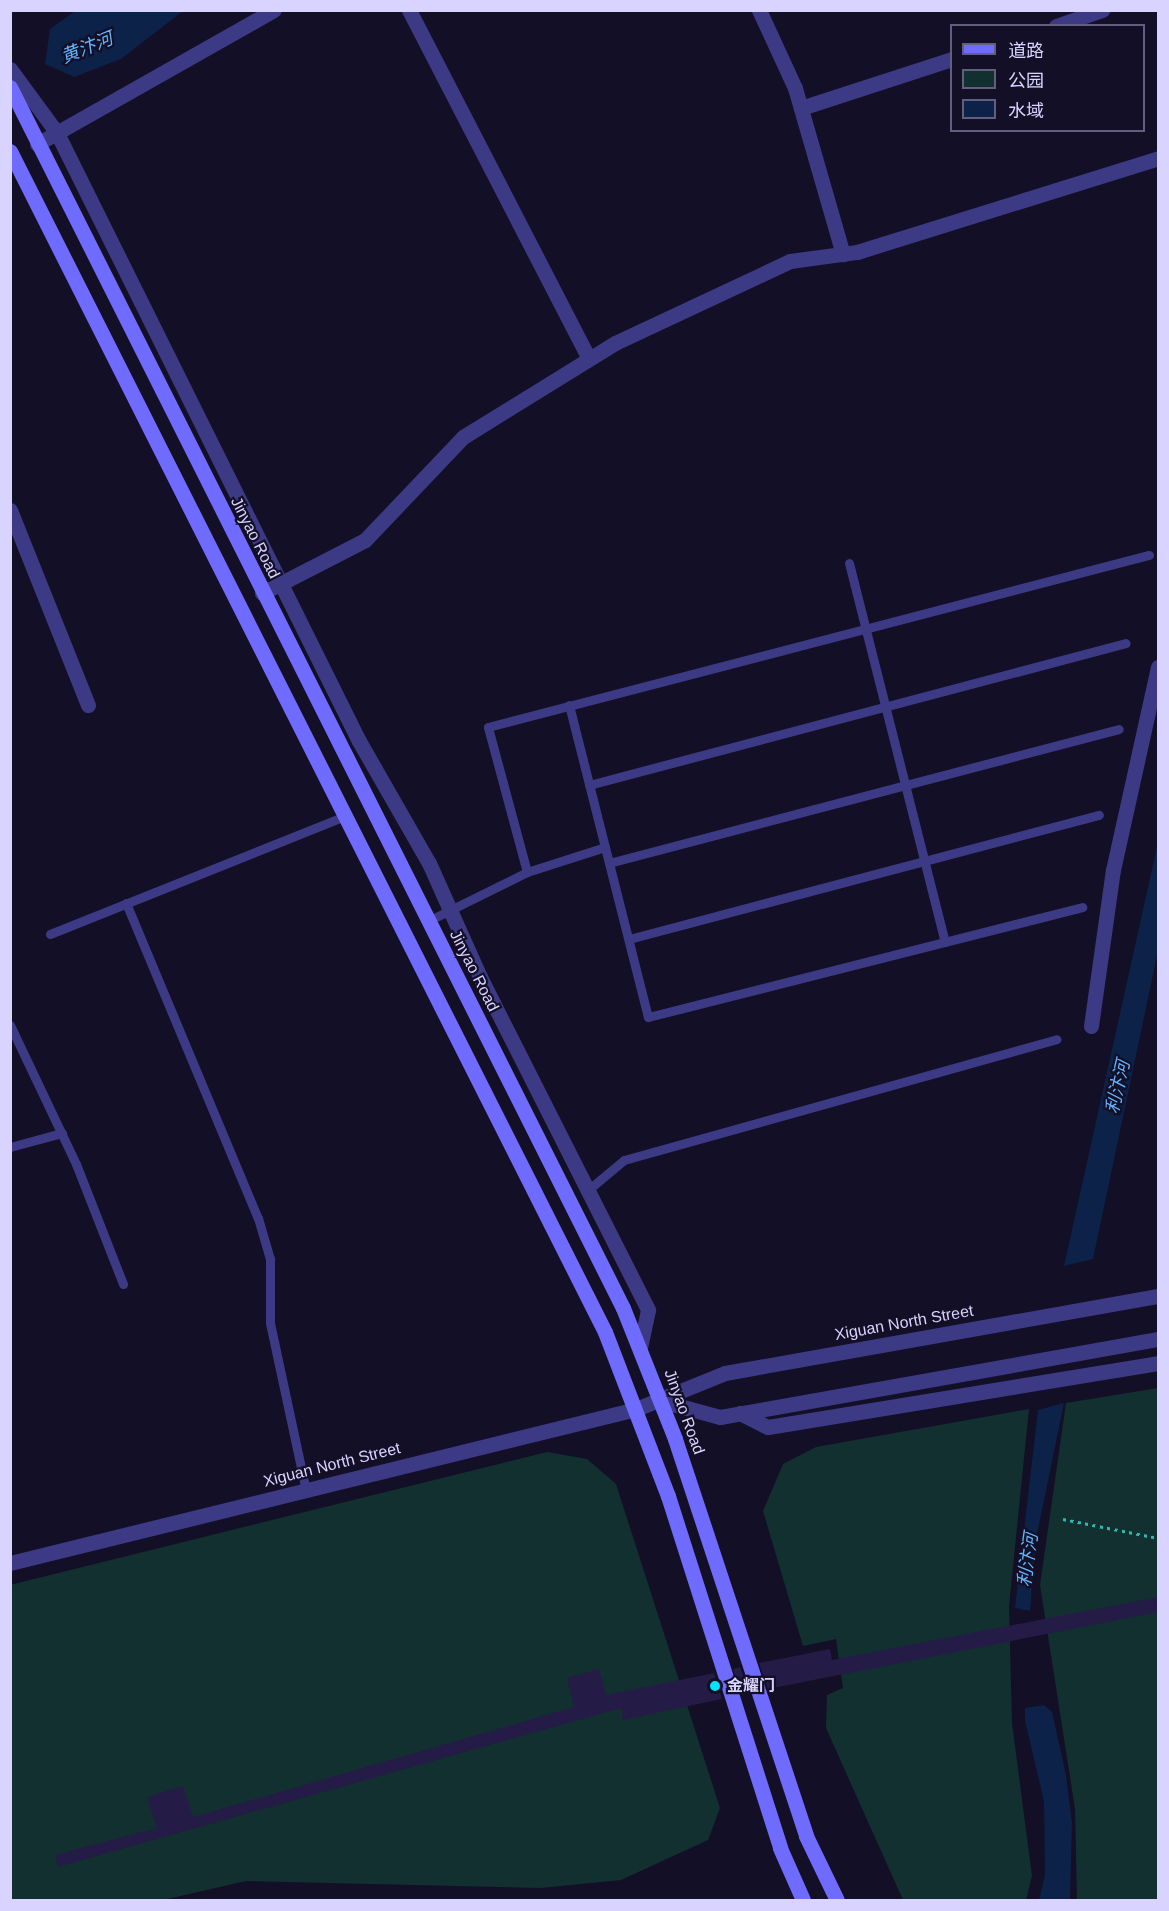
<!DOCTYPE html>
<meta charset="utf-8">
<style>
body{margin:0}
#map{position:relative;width:1169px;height:1911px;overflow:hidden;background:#130f26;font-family:Arial,"Noto Sans SC",sans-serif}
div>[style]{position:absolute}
.green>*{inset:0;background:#12302f}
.water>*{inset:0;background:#0c2248}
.building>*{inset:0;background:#241b47}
.path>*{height:3px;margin-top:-1.5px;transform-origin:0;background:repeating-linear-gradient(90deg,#2fb8b0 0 3px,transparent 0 7.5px)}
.service>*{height:9px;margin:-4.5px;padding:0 4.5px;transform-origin:4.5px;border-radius:4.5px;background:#3d3a85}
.minor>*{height:15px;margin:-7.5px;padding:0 7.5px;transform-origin:7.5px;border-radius:7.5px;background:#3d3a85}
.tertiary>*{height:15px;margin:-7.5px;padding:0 7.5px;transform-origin:7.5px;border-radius:7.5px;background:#3d3a85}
.secondary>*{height:15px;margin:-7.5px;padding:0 7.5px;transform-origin:7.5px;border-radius:7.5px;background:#6f6bff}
.dots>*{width:16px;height:16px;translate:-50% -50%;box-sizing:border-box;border:3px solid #130f26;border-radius:50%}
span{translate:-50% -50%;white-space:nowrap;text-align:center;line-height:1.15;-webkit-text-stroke:4.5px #130f26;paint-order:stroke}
.street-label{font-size:16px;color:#d9d4ff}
.poi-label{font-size:16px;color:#d9d4ff;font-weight:700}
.left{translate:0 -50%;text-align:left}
.water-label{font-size:18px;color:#62b6ff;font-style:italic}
.frame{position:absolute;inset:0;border:12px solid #d9d4ff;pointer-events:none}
.legend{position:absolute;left:950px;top:24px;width:195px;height:108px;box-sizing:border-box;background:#130f26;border:2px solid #625e7d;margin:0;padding:8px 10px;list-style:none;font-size:18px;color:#d9d4ff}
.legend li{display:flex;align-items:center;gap:12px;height:30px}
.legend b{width:30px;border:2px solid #625e7d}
</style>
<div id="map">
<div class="green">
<i style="clip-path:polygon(1158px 1388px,1158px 1900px,1077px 1900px,1075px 1809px,1040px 1585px,1066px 1403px)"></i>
<i style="clip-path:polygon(1029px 1409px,1009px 1606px,1012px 1723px,1032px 1876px,1026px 1900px,903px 1900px,826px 1728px,827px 1695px,843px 1688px,836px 1639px,803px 1646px,763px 1511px,783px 1464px,816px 1447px)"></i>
<i style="clip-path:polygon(547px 1452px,587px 1459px,616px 1484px,720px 1808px,708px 1840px,621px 1880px,541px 1888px,246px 1881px,163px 1900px,11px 1900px,10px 1585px)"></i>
</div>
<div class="water">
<i style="clip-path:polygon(75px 11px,75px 10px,183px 11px,121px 59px,74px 77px,45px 64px,50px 29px)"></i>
<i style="clip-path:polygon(1158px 842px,1158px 951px,1093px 1259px,1064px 1266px)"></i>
<i style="clip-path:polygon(1064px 1403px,1036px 1539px,1030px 1611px,1015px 1608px,1038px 1410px)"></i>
<i style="clip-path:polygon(1044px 1705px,1052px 1712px,1066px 1775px,1072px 1823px,1070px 1900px,1039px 1900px,1045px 1875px,1044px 1801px,1025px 1721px,1025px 1708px)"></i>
</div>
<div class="building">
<i style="clip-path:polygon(1158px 1597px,1158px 1612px,768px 1689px,759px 1663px,830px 1649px,832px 1660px)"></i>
<i style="clip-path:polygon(740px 1667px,749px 1693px,742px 1695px,733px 1669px)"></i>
<i style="clip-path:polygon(599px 1669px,606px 1695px,714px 1673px,722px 1699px,623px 1720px,621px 1708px,58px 1867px,55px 1855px,157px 1828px,147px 1797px,183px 1786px,193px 1817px,574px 1707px,567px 1678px)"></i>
</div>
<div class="path">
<i style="left:1063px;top:1519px;width:97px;rotate:11.3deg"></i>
</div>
<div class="service">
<i style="left:849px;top:563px;width:391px;rotate:75.8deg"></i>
<i style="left:569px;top:705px;width:322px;rotate:75.8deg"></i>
<i style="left:648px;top:1017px;width:448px;rotate:-14.2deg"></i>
<i style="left:589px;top:785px;width:555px;rotate:-14.81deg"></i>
<i style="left:609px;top:863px;width:527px;rotate:-14.72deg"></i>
<i style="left:527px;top:872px;width:82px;rotate:-17.8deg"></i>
<i style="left:126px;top:903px;width:342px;rotate:67.3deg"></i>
<i style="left:258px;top:1218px;width:43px;rotate:73.7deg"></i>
<i style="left:270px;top:1259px;width:64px;rotate:90deg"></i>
<i style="left:270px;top:1323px;width:172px;rotate:77.9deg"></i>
<i style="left:428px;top:921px;width:110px;rotate:-26.3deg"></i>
<i style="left:527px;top:872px;width:150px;rotate:-105.1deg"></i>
<i style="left:488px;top:727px;width:683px;rotate:-14.59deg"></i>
<i style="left:50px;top:934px;width:318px;rotate:-21.8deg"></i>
<i style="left:629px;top:939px;width:486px;rotate:-14.8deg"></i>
<i style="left:10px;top:1025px;width:154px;rotate:64.6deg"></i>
<i style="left:76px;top:1164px;width:129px;rotate:68.6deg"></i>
<i style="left:10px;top:1147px;width:54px;rotate:-15.1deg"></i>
<i style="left:588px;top:1190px;width:47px;rotate:-39.8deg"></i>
<i style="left:624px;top:1160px;width:449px;rotate:-15.6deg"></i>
</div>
<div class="minor">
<i style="left:409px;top:10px;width:392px;rotate:62.7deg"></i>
<i style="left:759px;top:10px;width:86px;rotate:65.2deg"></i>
<i style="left:795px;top:88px;width:173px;rotate:73.9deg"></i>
<i style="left:1056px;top:26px;width:49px;rotate:-19.2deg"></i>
<i style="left:10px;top:69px;width:79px;rotate:53.7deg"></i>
<i style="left:57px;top:133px;width:679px;rotate:63.59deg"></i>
<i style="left:359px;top:741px;width:141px;rotate:60.2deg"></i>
<i style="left:429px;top:863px;width:125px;rotate:65.9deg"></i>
<i style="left:480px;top:977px;width:373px;rotate:63.2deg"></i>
<i style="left:648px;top:1310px;width:39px;rotate:102deg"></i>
<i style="left:801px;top:108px;width:159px;rotate:-18deg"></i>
<i style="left:37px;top:144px;width:272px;rotate:-29.5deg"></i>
<i style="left:10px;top:510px;width:210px;rotate:68.2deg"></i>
<i style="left:262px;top:593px;width:116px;rotate:-27.2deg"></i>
<i style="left:365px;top:540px;width:142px;rotate:-46.4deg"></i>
<i style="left:463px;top:437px;width:179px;rotate:-31.7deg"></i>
<i style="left:615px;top:343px;width:193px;rotate:-25.1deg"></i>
<i style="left:790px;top:261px;width:68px;rotate:-7.7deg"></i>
<i style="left:857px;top:252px;width:315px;rotate:-17.3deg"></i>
<i style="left:1091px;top:1026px;width:158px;rotate:-82deg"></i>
<i style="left:1113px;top:870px;width:208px;rotate:-77.5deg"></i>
<i style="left:740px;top:1413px;width:31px;rotate:27deg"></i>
<i style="left:768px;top:1427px;width:395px;rotate:-9.3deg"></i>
</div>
<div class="tertiary">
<i style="left:661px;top:1401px;width:61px;rotate:15.2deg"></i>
<i style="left:720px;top:1417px;width:445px;rotate:-10.1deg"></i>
<i style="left:10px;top:1563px;width:645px;rotate:-13.82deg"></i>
<i style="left:636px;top:1409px;width:96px;rotate:-22deg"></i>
<i style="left:725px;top:1373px;width:440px;rotate:-10.1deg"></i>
</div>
<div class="secondary">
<i style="left:10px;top:87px;width:1366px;rotate:63.34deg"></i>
<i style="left:623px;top:1308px;width:141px;rotate:68.3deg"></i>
<i style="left:675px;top:1439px;width:418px;rotate:71.7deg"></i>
<i style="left:806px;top:1836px;width:71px;rotate:64.2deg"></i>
<i style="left:10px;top:151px;width:1322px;rotate:63.26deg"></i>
<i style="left:605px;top:1332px;width:176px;rotate:69deg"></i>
<i style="left:668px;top:1496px;width:369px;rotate:72.3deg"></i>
<i style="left:780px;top:1848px;width:57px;rotate:66.1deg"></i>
</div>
<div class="dots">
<i style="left:715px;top:1686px;background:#00e5ff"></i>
</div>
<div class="street-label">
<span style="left:255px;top:538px;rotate:63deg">Jinyao Road</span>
<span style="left:474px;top:971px;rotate:63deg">Jinyao Road</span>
<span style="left:904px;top:1323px;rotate:-10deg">Xiguan North Street</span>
<span style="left:684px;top:1412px;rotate:70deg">Jinyao Road</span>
<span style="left:332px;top:1465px;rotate:-14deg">Xiguan North Street</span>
</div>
<div class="poi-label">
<span class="left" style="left:727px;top:1686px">金耀门</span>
</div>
<div class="water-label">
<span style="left:87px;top:48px;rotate:-22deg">黄汴河</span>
<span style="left:1118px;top:1087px;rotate:-77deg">利汴河</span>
<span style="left:1028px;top:1560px;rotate:-82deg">利汴河</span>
</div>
<div class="frame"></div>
<ul class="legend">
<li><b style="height:8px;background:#6f6bff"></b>道路</li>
<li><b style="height:16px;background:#12302f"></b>公园</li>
<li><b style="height:16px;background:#0c2248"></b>水域</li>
</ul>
</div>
